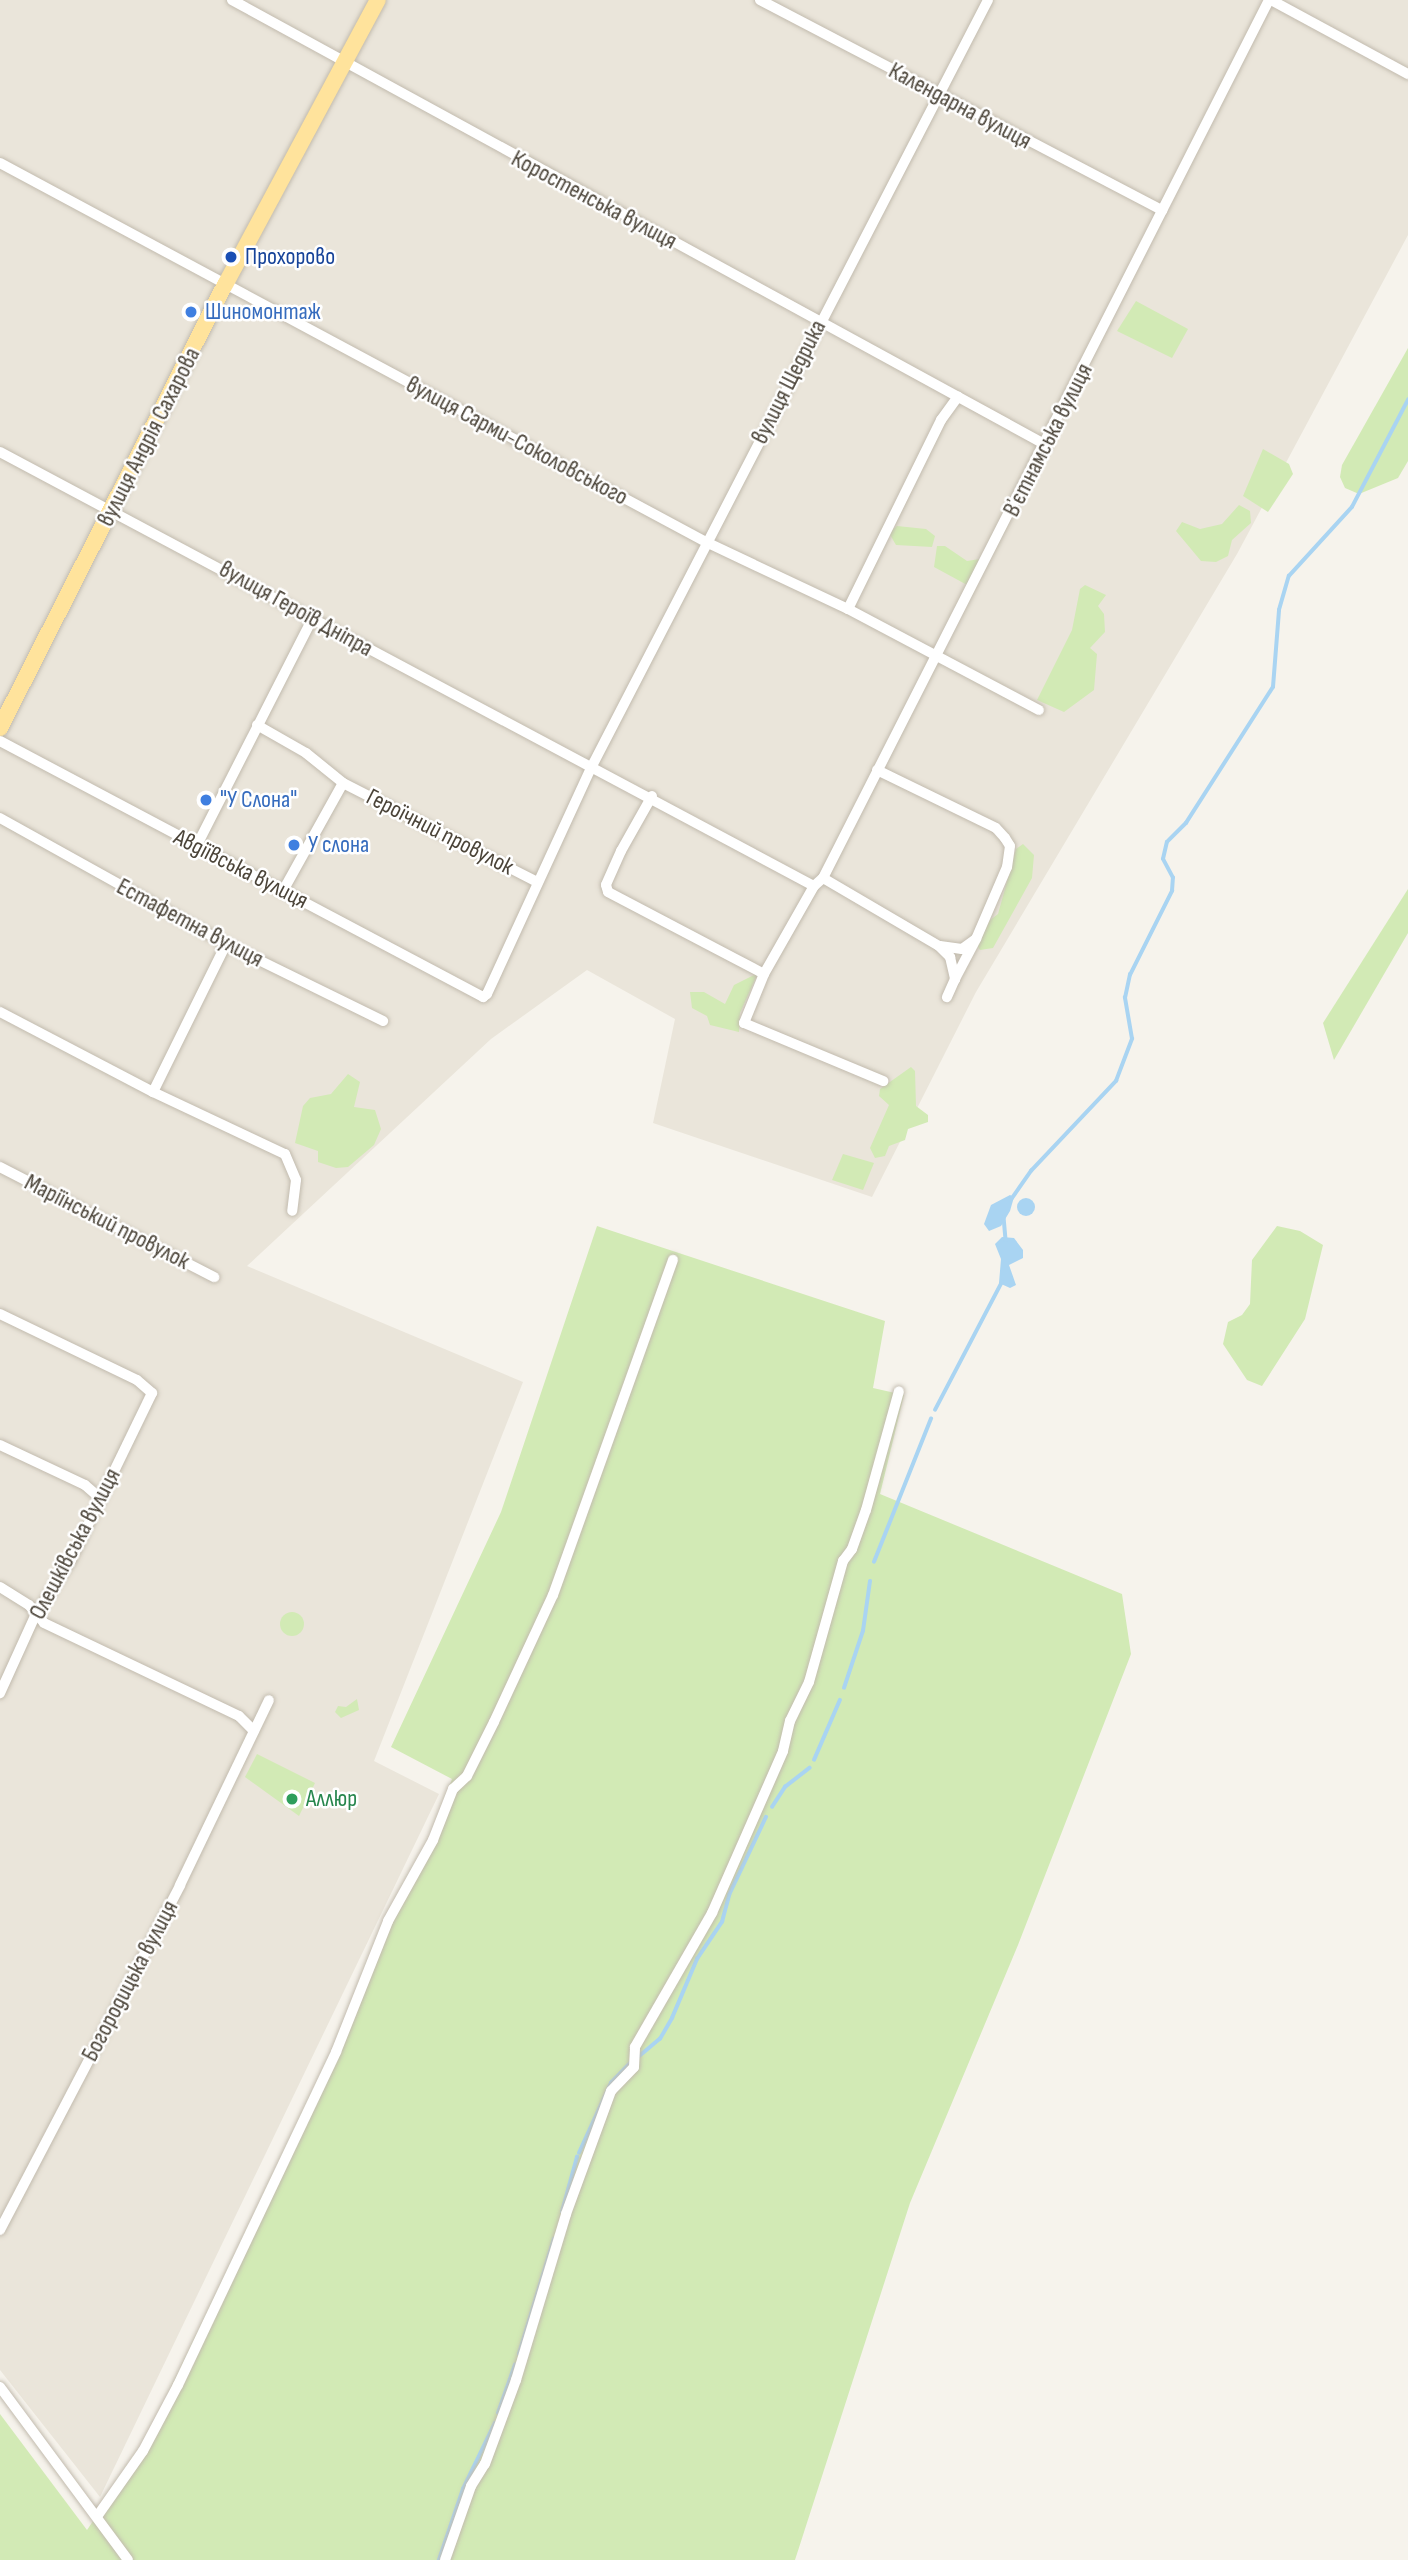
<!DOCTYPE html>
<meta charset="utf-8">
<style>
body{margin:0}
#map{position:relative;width:1408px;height:2560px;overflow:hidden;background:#f6f3ec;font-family:"Sofia Sans Condensed",sans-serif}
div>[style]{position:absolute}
.residential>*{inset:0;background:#eae5da}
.green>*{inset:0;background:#d2eab5}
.round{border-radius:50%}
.water>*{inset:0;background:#a9d4f2}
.stream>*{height:3.5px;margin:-1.75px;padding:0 1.75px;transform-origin:1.75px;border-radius:1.75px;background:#a9d4f2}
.roads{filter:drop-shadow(0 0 2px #c2bbae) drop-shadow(0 0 2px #c2bbae)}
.street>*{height:10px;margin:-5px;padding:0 5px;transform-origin:5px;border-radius:5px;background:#fff}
.primary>*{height:16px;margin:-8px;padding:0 8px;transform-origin:8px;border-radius:8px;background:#ffe39c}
.dots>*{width:19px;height:19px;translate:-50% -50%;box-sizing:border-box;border:4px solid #fff;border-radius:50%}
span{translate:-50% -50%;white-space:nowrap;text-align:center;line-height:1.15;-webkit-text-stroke:5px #fff;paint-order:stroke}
.street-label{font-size:24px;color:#4b4439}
.transit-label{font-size:24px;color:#164399}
.left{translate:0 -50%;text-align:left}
.shop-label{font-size:24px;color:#366cbe}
.leisure-label{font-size:24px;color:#27864d}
</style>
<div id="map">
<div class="residential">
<i style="clip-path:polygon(0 0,1408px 0,1408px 235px,1237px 554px,976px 992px,872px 1197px,653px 1123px,675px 1019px,587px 970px,491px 1039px,247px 1266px,523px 1382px,374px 1761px,439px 1794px,100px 2497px,0 2370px)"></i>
</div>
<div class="green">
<i style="clip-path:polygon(1136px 301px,1188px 329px,1172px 358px,1117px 331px)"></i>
<i style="clip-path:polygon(1408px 348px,1408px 461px,1398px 478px,1359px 494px,1345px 488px,1340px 477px,1342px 465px)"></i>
<i style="clip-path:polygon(1263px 449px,1289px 464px,1293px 474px,1268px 512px,1243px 496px)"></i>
<i style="clip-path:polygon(1239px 505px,1250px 511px,1251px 523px,1232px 540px,1228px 556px,1216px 562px,1201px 561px,1176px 531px,1182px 522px,1200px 529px,1222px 524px)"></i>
<i style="clip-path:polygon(897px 526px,926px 529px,935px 536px,932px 547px,896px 545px,889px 533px)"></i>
<i style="clip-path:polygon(937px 546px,945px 546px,967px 561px,980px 559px,969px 586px,934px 567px)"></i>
<i style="clip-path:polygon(1085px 585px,1106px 595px,1098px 606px,1104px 614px,1105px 632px,1090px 648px,1097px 654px,1094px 690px,1064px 712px,1037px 700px,1072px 630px,1080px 589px)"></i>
<i style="clip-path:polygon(1023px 844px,1034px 855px,1032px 878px,993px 948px,980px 950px,977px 945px,985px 924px,998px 914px,1016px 849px)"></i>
<i style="clip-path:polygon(1408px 889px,1408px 933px,1334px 1060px,1323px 1023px)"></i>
<i style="clip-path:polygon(758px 973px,740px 1013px,739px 1032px,710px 1025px,707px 1016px,692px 1008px,690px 992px,704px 992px,725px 1004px,734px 985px)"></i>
<i style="clip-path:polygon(911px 1067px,915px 1071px,916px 1106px,928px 1115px,928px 1122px,908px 1129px,905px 1140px,889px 1146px,885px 1156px,875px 1158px,870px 1148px,889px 1105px,879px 1096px,880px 1089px)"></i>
<i style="clip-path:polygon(348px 1074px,360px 1082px,354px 1107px,375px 1110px,381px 1129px,374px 1145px,348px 1167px,336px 1168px,318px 1162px,318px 1151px,295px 1143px,303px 1106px,310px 1098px,331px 1094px)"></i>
<i style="clip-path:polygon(843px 1154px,874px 1163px,863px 1190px,832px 1180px)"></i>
<i style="clip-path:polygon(597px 1226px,885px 1321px,873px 1388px,904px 1395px,880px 1494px,1122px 1594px,1131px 1654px,1018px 1945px,910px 2203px,795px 2560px,0 2560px,0 2414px,87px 2530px,142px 2448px,416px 1874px,452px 1779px,391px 1747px,501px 1512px)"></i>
<i style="clip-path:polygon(1277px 1226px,1300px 1231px,1323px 1245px,1305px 1319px,1262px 1386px,1247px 1380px,1223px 1344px,1228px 1322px,1242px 1315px,1250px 1304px,1252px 1260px)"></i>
<i class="round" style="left:280px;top:1612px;width:24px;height:24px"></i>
<i style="clip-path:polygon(357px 1699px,359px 1710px,341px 1718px,335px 1712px,338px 1706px,346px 1707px)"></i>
<i style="clip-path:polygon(257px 1754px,315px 1783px,299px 1816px,245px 1777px)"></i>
</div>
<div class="water">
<i style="clip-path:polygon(1010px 1195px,1014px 1197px,1010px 1211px,1001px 1226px,989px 1231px,984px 1224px,991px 1205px)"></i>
<i class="round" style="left:1017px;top:1198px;width:18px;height:18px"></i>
<i style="clip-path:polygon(1002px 1237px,1014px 1238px,1023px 1250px,1023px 1258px,1009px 1265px,1016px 1285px,1010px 1288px,999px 1283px,1001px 1259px,995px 1244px)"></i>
</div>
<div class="stream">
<i style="left:1010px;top:1201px;width:37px;rotate:-55deg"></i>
<i style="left:1031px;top:1171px;width:124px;rotate:-46.6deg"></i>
<i style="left:1116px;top:1081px;width:45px;rotate:-69.1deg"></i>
<i style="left:1132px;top:1039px;width:42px;rotate:-99.7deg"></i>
<i style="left:1125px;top:998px;width:24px;rotate:-78deg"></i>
<i style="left:1130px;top:975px;width:94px;rotate:-63.4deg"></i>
<i style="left:1172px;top:891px;width:13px;rotate:-86deg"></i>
<i style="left:1173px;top:878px;width:21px;rotate:-118deg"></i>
<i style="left:1163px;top:859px;width:17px;rotate:-77deg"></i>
<i style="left:1167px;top:842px;width:27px;rotate:-45deg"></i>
<i style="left:1186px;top:823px;width:161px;rotate:-57.4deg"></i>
<i style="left:1273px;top:687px;width:77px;rotate:-85.5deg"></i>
<i style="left:1279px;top:610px;width:35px;rotate:-74deg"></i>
<i style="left:1289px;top:576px;width:93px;rotate:-47.6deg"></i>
<i style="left:1352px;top:507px;width:121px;rotate:-62.4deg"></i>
<i style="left:1004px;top:1217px;width:23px;rotate:85deg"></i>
<i style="left:935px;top:1410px;width:144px;rotate:-62.4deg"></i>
<i style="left:874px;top:1562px;width:154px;rotate:-68.3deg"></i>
<i style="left:844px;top:1688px;width:60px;rotate:-71.6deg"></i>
<i style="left:863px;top:1631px;width:50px;rotate:-82deg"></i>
<i style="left:814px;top:1760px;width:65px;rotate:-66.6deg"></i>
<i style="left:772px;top:1807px;width:24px;rotate:-57deg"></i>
<i style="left:785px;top:1787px;width:31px;rotate:-38deg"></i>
<i style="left:637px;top:2058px;width:30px;rotate:-40deg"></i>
<i style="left:660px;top:2039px;width:24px;rotate:-60deg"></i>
<i style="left:672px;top:2018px;width:64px;rotate:-67deg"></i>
<i style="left:697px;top:1959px;width:45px;rotate:-56deg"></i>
<i style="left:722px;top:1922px;width:28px;rotate:-75deg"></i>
<i style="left:729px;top:1895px;width:86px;rotate:-64.6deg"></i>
<i style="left:579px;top:2153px;width:77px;rotate:-65.4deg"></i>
<i style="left:611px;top:2083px;width:29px;rotate:-46deg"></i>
<i style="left:562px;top:2212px;width:57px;rotate:-74.7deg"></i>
<i style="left:519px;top:2354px;width:120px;rotate:-73.1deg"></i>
<i style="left:498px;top:2413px;width:51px;rotate:-70.5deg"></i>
<i style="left:439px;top:2560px;width:75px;rotate:-71.3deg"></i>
<i style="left:463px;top:2489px;width:73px;rotate:-64.1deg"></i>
</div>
<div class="roads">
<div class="street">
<i style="left:232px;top:0;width:928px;rotate:28.66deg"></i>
<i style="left:760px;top:0;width:454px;rotate:27.6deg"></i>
<i style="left:1271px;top:0;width:156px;rotate:28.4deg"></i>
<i style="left:0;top:163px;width:801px;rotate:28.23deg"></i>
<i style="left:706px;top:542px;width:157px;rotate:25.3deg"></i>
<i style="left:848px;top:609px;width:216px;rotate:27.9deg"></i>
<i style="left:0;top:452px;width:922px;rotate:28.07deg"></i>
<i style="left:814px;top:886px;width:12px;rotate:-42deg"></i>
<i style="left:823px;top:878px;width:134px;rotate:30.4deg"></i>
<i style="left:939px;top:946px;width:16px;rotate:45deg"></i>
<i style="left:950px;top:957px;width:23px;rotate:77deg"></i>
<i style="left:955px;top:979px;width:20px;rotate:114deg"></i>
<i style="left:848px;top:609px;width:211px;rotate:-63.8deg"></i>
<i style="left:941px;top:420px;width:29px;rotate:-54deg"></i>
<i style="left:257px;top:725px;width:56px;rotate:29.7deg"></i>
<i style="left:306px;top:753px;width:48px;rotate:39deg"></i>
<i style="left:343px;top:783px;width:218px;rotate:27deg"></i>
<i style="left:0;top:741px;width:547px;rotate:27.92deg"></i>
<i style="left:483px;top:997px;width:5px;rotate:-37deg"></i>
<i style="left:487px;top:994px;width:251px;rotate:-65.3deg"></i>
<i style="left:592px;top:766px;width:862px;rotate:-62.66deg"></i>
<i style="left:877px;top:770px;width:132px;rotate:26deg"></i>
<i style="left:996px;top:828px;width:13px;rotate:48deg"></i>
<i style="left:1005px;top:838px;width:9px;rotate:58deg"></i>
<i style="left:1010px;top:846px;width:21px;rotate:98deg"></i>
<i style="left:1007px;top:867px;width:78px;rotate:113.3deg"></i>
<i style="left:652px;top:796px;width:63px;rotate:119.4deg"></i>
<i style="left:621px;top:851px;width:37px;rotate:114deg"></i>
<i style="left:606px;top:885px;width:7px;rotate:74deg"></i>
<i style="left:608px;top:892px;width:176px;rotate:27.7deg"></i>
<i style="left:0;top:818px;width:259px;rotate:29.1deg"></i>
<i style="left:226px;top:944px;width:175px;rotate:26.1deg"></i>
<i style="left:196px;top:847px;width:256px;rotate:-63deg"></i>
<i style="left:823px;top:878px;width:985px;rotate:-63.07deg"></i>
<i style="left:814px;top:886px;width:101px;rotate:119.6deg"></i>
<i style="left:764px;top:974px;width:53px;rotate:112.2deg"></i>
<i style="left:744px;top:1023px;width:151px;rotate:22.6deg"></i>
<i style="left:284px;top:889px;width:121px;rotate:-60.9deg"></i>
<i style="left:940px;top:946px;width:22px;rotate:8deg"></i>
<i style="left:962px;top:949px;width:17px;rotate:-36deg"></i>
<i style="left:976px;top:939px;width:45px;rotate:117.7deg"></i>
<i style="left:0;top:1012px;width:173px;rotate:27.6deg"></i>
<i style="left:153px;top:1092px;width:146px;rotate:25.2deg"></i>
<i style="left:285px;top:1154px;width:28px;rotate:67deg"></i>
<i style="left:296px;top:1180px;width:31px;rotate:97deg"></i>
<i style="left:153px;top:1092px;width:165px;rotate:-63.7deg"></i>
<i style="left:0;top:1167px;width:241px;rotate:27.2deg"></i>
<i style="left:0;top:1314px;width:152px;rotate:25.7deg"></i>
<i style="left:137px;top:1380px;width:20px;rotate:41deg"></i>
<i style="left:152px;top:1393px;width:186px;rotate:115.9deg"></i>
<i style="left:71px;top:1560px;width:67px;rotate:122.7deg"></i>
<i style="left:35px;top:1616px;width:85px;rotate:114.4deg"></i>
<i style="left:0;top:1445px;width:94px;rotate:25.2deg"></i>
<i style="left:85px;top:1485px;width:20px;rotate:41deg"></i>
<i style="left:0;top:1587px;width:34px;rotate:32deg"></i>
<i style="left:29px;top:1605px;width:23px;rotate:50deg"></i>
<i style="left:44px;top:1623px;width:216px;rotate:25.5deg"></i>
<i style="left:239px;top:1716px;width:21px;rotate:45deg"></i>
<i style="left:0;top:2230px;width:389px;rotate:-62.4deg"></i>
<i style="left:180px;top:1885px;width:205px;rotate:-64.3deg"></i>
<i style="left:0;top:2387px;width:215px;rotate:53.5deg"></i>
<i style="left:98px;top:2515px;width:78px;rotate:-54.9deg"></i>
<i style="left:143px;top:2451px;width:75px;rotate:-62.1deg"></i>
<i style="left:178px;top:2385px;width:369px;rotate:-64.6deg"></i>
<i style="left:336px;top:2052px;width:141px;rotate:-68.3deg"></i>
<i style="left:388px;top:1921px;width:93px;rotate:-60.9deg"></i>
<i style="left:433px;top:1840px;width:55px;rotate:-68.6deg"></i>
<i style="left:453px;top:1789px;width:19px;rotate:-43deg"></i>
<i style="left:467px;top:1776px;width:60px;rotate:-63.4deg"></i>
<i style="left:494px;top:1722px;width:140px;rotate:-65.1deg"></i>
<i style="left:553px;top:1595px;width:356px;rotate:-70.3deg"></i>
<i style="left:445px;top:2560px;width:78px;rotate:-70.6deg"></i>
<i style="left:471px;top:2486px;width:26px;rotate:-58deg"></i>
<i style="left:485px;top:2464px;width:90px;rotate:-69.7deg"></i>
<i style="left:516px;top:2380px;width:173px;rotate:-73.2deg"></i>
<i style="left:566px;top:2214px;width:131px;rotate:-69.9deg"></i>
<i style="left:611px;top:2091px;width:33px;rotate:-46deg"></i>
<i style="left:634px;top:2067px;width:20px;rotate:-87deg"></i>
<i style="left:635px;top:2047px;width:155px;rotate:-60.1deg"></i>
<i style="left:712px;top:1913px;width:177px;rotate:-66.3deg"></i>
<i style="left:783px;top:1751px;width:31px;rotate:-77deg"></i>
<i style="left:790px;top:1721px;width:43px;rotate:-64deg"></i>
<i style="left:809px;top:1682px;width:126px;rotate:-74.3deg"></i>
<i style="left:843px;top:1561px;width:15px;rotate:-53deg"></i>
<i style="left:852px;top:1549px;width:41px;rotate:-70.3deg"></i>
<i style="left:866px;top:1510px;width:123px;rotate:-74.5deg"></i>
</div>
<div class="primary">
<i style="left:0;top:728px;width:497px;rotate:-63.1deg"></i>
<i style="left:225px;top:285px;width:323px;rotate:-61.8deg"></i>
</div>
</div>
<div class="dots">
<i style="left:231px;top:257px;background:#1a4fb4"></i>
<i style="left:191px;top:312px;background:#3f7fe0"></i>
<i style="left:206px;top:800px;background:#3f7fe0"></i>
<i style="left:294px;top:845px;background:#3f7fe0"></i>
<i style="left:292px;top:1799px;background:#2e9e5b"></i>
</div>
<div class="street-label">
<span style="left:960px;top:106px;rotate:28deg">Календарна вулиця</span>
<span style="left:594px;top:200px;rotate:28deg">Коростенська вулиця</span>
<span style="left:789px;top:382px;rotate:-63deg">вулиця Щедрика</span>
<span style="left:149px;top:437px;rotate:-63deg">вулиця Андрія Сахарова</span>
<span style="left:1048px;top:440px;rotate:-63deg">Вʼєтнамська вулиця</span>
<span style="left:517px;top:441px;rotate:28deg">вулиця Сарми-Соколовського</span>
<span style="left:296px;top:609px;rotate:29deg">вулиця Героїв Дніпра</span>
<span style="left:440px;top:832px;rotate:27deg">Героїчний провулок</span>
<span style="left:241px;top:869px;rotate:27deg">Авдіївська вулиця</span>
<span style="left:190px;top:923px;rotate:28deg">Естафетна вулиця</span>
<span style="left:107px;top:1222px;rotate:27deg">Маріїнський провулок</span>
<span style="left:75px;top:1544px;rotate:-62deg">Олешківська вулиця</span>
<span style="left:130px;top:1981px;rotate:-62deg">Богородицька вулиця</span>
</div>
<div class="transit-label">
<span class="left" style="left:245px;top:257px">Прохорово</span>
</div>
<div class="shop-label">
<span class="left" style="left:205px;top:312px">Шиномонтаж</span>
<span class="left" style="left:220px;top:800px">"У Слона"</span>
<span class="left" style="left:308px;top:845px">У слона</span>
</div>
<div class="leisure-label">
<span class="left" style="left:306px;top:1799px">Аллюр</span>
</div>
</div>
